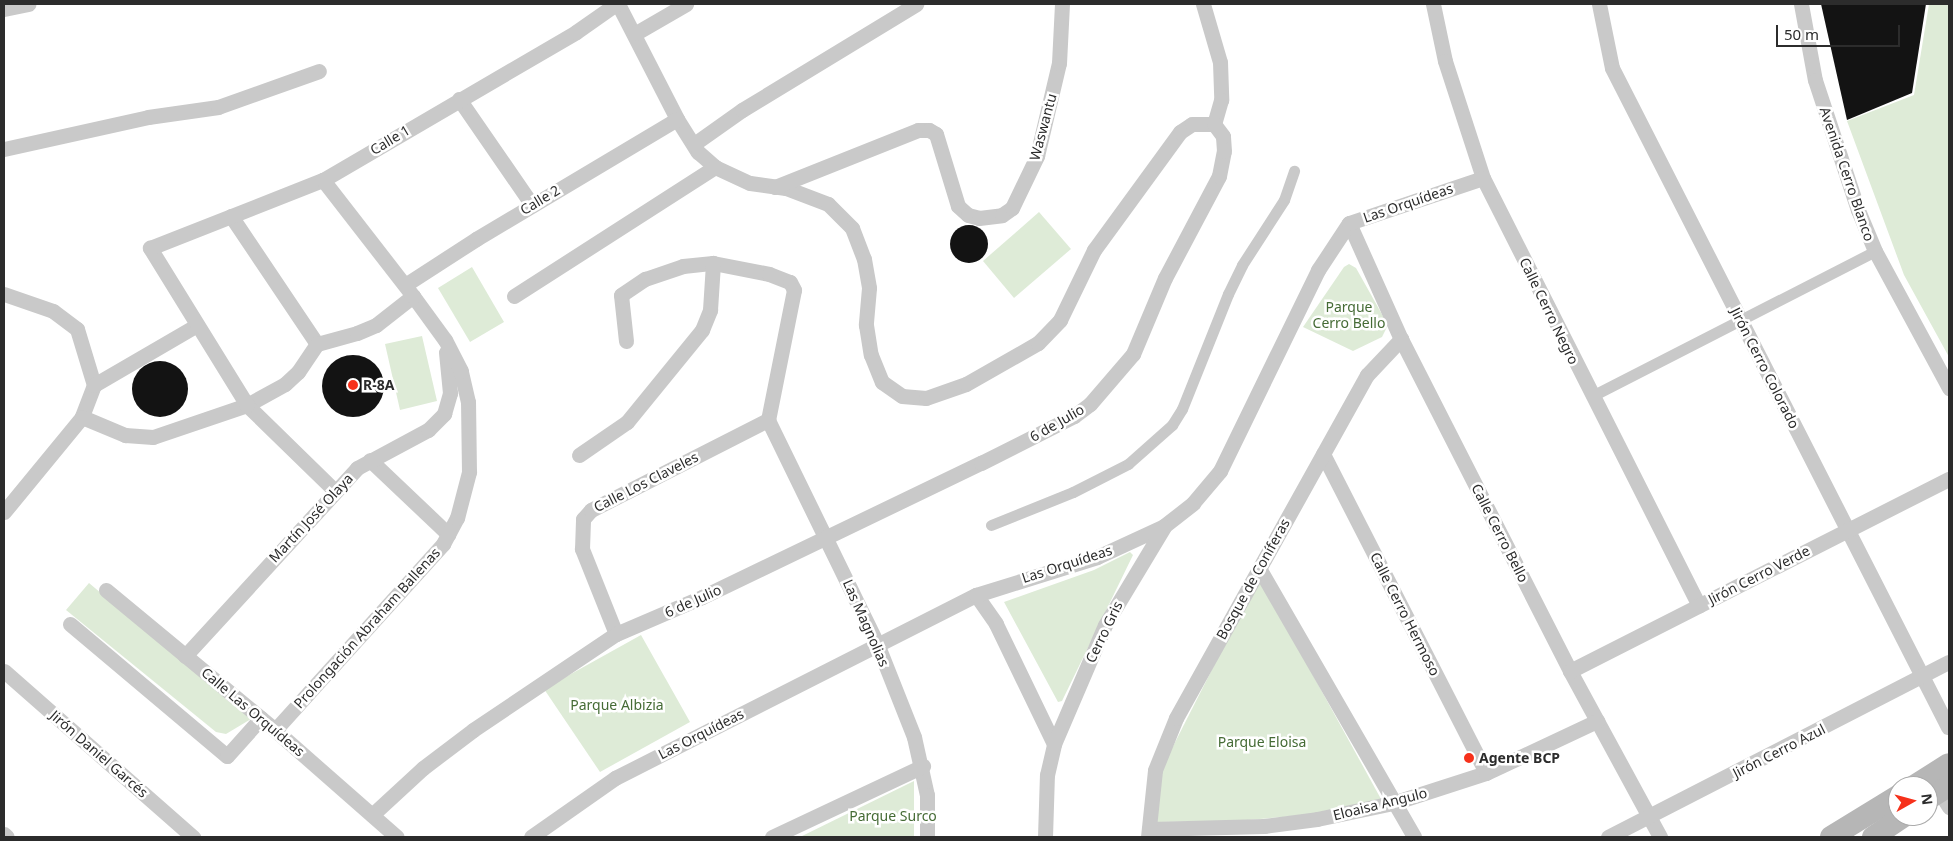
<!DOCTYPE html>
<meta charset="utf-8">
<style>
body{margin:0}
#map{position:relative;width:1953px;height:841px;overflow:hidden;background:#fff;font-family:"Noto Sans",sans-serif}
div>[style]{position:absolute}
.green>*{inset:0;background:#deebd7}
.building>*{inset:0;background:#131313}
.round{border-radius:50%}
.pedestrian>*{height:11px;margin:-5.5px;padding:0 5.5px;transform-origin:5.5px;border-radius:5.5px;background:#c9c9c9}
.minor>*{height:15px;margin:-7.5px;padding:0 7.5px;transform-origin:7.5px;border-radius:7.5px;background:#c9c9c9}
.secondary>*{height:22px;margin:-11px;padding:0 11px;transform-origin:11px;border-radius:11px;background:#b6b6b6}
.dots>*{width:14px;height:14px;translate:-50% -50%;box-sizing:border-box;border:2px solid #fff;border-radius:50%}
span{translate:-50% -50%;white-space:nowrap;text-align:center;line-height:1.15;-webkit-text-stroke:5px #fff;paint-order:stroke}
.street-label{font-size:14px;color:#2c2c2c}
.park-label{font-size:14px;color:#456b35}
.poi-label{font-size:14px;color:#2c2c2c;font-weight:700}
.left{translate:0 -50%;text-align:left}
.frame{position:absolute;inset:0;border:5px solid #2c2c2c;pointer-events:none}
.north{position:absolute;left:1888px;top:776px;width:50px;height:50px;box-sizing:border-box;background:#fff;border:1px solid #ababab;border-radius:50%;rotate:83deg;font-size:14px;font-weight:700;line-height:20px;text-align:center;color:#2c2c2c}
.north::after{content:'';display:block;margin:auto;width:18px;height:22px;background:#f6311b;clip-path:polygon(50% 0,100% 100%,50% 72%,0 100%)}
.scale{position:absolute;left:1776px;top:25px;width:124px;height:22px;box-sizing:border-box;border:2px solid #2c2c2c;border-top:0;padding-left:6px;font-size:15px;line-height:18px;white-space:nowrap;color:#2c2c2c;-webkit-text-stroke:4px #fff;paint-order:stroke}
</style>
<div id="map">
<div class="green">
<i style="clip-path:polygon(1929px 4px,1949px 4px,1949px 357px,1904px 275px,1847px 121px,1914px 95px)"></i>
<i style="clip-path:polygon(1039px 212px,1071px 249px,1014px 298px,983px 261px)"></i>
<i style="clip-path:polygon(1349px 264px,1356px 268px,1388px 325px,1382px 337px,1353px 351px,1303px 327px,1344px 267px)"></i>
<i style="clip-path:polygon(472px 267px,504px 322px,470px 342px,438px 288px)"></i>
<i style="clip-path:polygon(422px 336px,437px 401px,400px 410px,385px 344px)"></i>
<i style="clip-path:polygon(1130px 552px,1133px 555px,1062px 701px,1058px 702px,1004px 602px,1094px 570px)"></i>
<i style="clip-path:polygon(1259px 577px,1381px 799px,1308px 815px,1235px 821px,1157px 822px,1162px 768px)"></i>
<i style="clip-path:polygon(89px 583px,251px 719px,226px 734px,216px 732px,66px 610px)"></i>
<i style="clip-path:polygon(641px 635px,690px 722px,600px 772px,544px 689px)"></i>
<i style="clip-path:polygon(914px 781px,914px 837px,800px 837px)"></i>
</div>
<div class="building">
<i style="clip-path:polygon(1821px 4px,1926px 4px,1912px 93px,1847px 120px)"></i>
<i class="round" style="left:950px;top:225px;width:38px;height:38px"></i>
<i class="round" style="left:322px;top:355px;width:62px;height:62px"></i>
<i class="round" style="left:132px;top:361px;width:56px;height:56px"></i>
</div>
<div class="pedestrian">
<i style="left:1592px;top:396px;width:318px;rotate:-27.1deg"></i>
<i style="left:991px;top:525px;width:88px;rotate:-21.9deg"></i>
<i style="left:1073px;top:492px;width:62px;rotate:-27deg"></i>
<i style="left:1128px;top:464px;width:59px;rotate:-41.6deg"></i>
<i style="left:1172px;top:425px;width:19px;rotate:-58deg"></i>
<i style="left:1182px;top:409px;width:124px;rotate:-68.2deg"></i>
<i style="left:1228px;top:294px;width:32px;rotate:-64deg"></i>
<i style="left:1242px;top:265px;width:77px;rotate:-57.1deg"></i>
<i style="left:1284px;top:200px;width:31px;rotate:-71deg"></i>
</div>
<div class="minor">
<i style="left:618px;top:4px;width:129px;rotate:62.8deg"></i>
<i style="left:677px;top:119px;width:39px;rotate:58deg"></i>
<i style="left:698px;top:152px;width:23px;rotate:41deg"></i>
<i style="left:715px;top:167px;width:38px;rotate:25deg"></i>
<i style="left:750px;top:183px;width:36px;rotate:8deg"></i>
<i style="left:786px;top:188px;width:45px;rotate:20.9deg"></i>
<i style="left:828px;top:204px;width:34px;rotate:45deg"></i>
<i style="left:852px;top:228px;width:33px;rotate:69deg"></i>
<i style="left:864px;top:259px;width:29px;rotate:80deg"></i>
<i style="left:869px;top:288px;width:37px;rotate:95deg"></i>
<i style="left:866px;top:325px;width:30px;rotate:81deg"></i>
<i style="left:871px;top:355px;width:29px;rotate:68deg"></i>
<i style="left:882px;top:382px;width:24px;rotate:35deg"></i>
<i style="left:902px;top:396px;width:24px;rotate:5deg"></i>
<i style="left:926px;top:398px;width:42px;rotate:-19.3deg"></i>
<i style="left:966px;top:384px;width:83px;rotate:-29.7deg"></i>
<i style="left:1038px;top:343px;width:32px;rotate:-46deg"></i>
<i style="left:1060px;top:320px;width:78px;rotate:-64.1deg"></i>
<i style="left:1094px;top:250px;width:146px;rotate:-53.9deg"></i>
<i style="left:1180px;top:132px;width:14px;rotate:-34deg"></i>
<i style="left:1192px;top:124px;width:22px"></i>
<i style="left:1203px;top:4px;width:60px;rotate:73.7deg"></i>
<i style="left:1220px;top:62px;width:38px;rotate:88deg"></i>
<i style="left:1221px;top:100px;width:25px;rotate:106deg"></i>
<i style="left:1433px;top:4px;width:58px;rotate:78.1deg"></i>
<i style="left:1445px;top:61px;width:123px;rotate:72deg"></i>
<i style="left:1483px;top:178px;width:479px;rotate:63.2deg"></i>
<i style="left:1599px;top:4px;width:65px;rotate:78.5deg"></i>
<i style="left:1612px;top:68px;width:740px;rotate:62.98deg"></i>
<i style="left:1801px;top:4px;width:77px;rotate:79.6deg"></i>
<i style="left:1815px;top:80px;width:137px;rotate:71.7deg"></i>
<i style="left:1858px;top:210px;width:44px;rotate:67.5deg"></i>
<i style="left:1875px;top:251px;width:156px;rotate:61.6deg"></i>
<i style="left:4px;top:9px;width:25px;rotate:-12deg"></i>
<i style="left:636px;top:33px;width:58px;rotate:-30.1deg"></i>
<i style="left:459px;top:99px;width:129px;rotate:55.4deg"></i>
<i style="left:694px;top:144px;width:59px;rotate:-35.3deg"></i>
<i style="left:742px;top:110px;width:204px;rotate:-31.3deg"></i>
<i style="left:4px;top:149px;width:148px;rotate:-12.5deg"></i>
<i style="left:148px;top:117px;width:71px;rotate:-8.1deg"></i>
<i style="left:218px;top:107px;width:107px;rotate:-19.6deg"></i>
<i style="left:775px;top:187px;width:154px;rotate:-21.7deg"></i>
<i style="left:918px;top:130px;width:11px"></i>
<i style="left:929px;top:130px;width:8px;rotate:30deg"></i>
<i style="left:936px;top:134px;width:75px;rotate:73deg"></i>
<i style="left:958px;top:206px;width:13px;rotate:42deg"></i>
<i style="left:968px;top:215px;width:11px;rotate:15deg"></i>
<i style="left:979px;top:218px;width:23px;rotate:-7deg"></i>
<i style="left:1002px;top:215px;width:12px;rotate:-35deg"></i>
<i style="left:1012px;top:208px;width:58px;rotate:-64.3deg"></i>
<i style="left:1037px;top:156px;width:96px;rotate:-76.7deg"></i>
<i style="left:1059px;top:63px;width:59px;rotate:-87.1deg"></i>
<i style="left:231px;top:216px;width:154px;rotate:56.1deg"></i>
<i style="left:1349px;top:223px;width:127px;rotate:65.9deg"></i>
<i style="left:1401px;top:339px;width:373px;rotate:63deg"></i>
<i style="left:1570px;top:671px;width:189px;rotate:61.5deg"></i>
<i style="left:405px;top:285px;width:85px;rotate:-32.9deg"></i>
<i style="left:476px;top:239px;width:234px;rotate:-30.8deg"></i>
<i style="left:4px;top:294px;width:52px;rotate:19.1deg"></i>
<i style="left:53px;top:311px;width:30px;rotate:37deg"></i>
<i style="left:77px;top:329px;width:59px;rotate:73.1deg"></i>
<i style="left:94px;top:385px;width:34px;rotate:111deg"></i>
<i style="left:82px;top:417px;width:123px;rotate:129.4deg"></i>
<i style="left:514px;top:296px;width:239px;rotate:-32.7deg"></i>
<i style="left:626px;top:341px;width:46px;rotate:-96.2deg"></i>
<i style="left:621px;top:295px;width:29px;rotate:-34deg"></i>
<i style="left:645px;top:279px;width:40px;rotate:-18.9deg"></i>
<i style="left:683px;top:266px;width:30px;rotate:-6deg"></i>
<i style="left:713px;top:263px;width:57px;rotate:11.1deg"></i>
<i style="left:769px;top:274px;width:22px;rotate:21deg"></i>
<i style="left:790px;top:282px;width:9px;rotate:63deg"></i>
<i style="left:794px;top:290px;width:133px;rotate:101.3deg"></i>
<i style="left:94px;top:385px;width:119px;rotate:-30.2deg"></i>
<i style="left:82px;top:417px;width:47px;rotate:22.7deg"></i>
<i style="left:125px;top:435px;width:28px;rotate:4deg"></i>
<i style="left:153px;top:437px;width:99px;rotate:-18.8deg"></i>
<i style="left:247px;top:405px;width:43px;rotate:-28.9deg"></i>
<i style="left:285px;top:384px;width:18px;rotate:-43deg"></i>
<i style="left:298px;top:372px;width:34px;rotate:-56deg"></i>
<i style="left:317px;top:344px;width:41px;rotate:-15.4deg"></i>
<i style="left:357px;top:333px;width:21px;rotate:-23deg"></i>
<i style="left:376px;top:325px;width:47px;rotate:-38.1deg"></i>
<i style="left:768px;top:420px;width:251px;rotate:64deg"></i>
<i style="left:878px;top:646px;width:98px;rotate:68.4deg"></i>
<i style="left:914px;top:737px;width:59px;rotate:77.4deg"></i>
<i style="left:927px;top:795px;width:42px;rotate:90deg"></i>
<i style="left:1323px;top:454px;width:358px;rotate:62.9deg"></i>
<i style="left:579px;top:455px;width:58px;rotate:-34.5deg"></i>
<i style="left:627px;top:422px;width:119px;rotate:-50.8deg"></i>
<i style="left:702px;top:330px;width:22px;rotate:-68deg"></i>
<i style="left:710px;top:310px;width:47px;rotate:-86.3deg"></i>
<i style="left:370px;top:460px;width:108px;rotate:43.5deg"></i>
<i style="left:334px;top:490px;width:122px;rotate:-135.7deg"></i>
<i style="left:247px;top:405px;width:185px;rotate:-121.7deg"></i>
<i style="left:150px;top:248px;width:186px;rotate:-21.5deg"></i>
<i style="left:323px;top:180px;width:293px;rotate:-30.3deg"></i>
<i style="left:576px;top:32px;width:49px;rotate:-35deg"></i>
<i style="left:1259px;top:568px;width:310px;rotate:60deg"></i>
<i style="left:106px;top:590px;width:219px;rotate:39.6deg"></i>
<i style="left:275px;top:730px;width:162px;rotate:41.3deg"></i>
<i style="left:976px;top:595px;width:35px;rotate:55deg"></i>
<i style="left:996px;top:624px;width:133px;rotate:64.2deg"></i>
<i style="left:70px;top:624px;width:205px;rotate:40.1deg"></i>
<i style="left:227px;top:756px;width:51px;rotate:-48.2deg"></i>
<i style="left:616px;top:634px;width:92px;rotate:-111.8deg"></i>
<i style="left:582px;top:549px;width:30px;rotate:-88deg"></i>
<i style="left:583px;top:519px;width:12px;rotate:-48deg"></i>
<i style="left:591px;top:510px;width:199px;rotate:-27deg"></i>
<i style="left:185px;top:656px;width:255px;rotate:-47.5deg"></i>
<i style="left:357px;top:468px;width:81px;rotate:-28.2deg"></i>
<i style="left:428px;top:430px;width:23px;rotate:-45deg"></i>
<i style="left:444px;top:414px;width:22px;rotate:-74deg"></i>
<i style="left:450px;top:393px;width:41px;rotate:-95.6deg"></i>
<i style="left:4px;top:671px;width:252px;rotate:41.3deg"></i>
<i style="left:1570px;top:671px;width:425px;rotate:-26.9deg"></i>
<i style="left:275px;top:730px;width:251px;rotate:-47.9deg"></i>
<i style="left:443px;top:544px;width:30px;rotate:-62deg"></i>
<i style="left:457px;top:518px;width:48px;rotate:-75.4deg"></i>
<i style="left:469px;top:472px;width:70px;rotate:-90.8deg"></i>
<i style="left:468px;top:402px;width:32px;rotate:-103deg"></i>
<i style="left:461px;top:371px;width:35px;rotate:-117deg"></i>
<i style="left:445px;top:340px;width:54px;rotate:-126deg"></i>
<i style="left:413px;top:296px;width:147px;rotate:-127.8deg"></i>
<i style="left:1939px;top:791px;width:19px;rotate:58deg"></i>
<i style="left:372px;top:815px;width:69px;rotate:-42.7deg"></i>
<i style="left:423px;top:768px;width:63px;rotate:-37.2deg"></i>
<i style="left:473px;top:730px;width:172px;rotate:-33.9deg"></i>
<i style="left:616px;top:634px;width:94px;rotate:-23.3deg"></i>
<i style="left:702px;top:597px;width:310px;rotate:-25.7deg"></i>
<i style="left:981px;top:463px;width:104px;rotate:-26.8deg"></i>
<i style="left:1074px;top:416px;width:20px;rotate:-37deg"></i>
<i style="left:1090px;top:404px;width:66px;rotate:-49.3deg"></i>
<i style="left:1133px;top:354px;width:82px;rotate:-67.2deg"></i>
<i style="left:1165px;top:278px;width:115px;rotate:-62.1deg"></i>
<i style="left:1219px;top:176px;width:25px;rotate:-79deg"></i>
<i style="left:1224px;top:151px;width:15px;rotate:-94deg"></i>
<i style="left:1223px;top:136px;width:15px;rotate:-127deg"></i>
<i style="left:1149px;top:829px;width:115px;rotate:-1.5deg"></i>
<i style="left:1264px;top:826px;width:53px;rotate:-7.5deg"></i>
<i style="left:1317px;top:819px;width:78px;rotate:-11.9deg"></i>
<i style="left:1393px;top:803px;width:98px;rotate:-17.9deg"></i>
<i style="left:1486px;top:773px;width:123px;rotate:-25.1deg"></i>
<i style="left:4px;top:834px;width:4px;rotate:45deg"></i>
<i style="left:531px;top:837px;width:103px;rotate:-35.1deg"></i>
<i style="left:615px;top:778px;width:405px;rotate:-26.9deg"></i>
<i style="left:976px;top:595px;width:127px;rotate:-17.4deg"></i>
<i style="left:1097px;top:557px;width:74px;rotate:-24.8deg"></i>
<i style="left:1164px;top:526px;width:37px;rotate:-38deg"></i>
<i style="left:1193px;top:503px;width:42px;rotate:-49.8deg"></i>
<i style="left:1220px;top:471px;width:224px;rotate:-64deg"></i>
<i style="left:1318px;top:270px;width:56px;rotate:-56.6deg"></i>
<i style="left:1349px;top:223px;width:141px;rotate:-18.6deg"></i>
<i style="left:772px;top:837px;width:167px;rotate:-25.2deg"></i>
<i style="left:1045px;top:837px;width:62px;rotate:-88.2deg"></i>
<i style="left:1047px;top:775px;width:32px;rotate:-77deg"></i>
<i style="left:1054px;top:744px;width:129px;rotate:-66.8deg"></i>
<i style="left:1105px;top:625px;width:114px;rotate:-59deg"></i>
<i style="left:1148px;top:837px;width:67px;rotate:-84deg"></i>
<i style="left:1155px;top:770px;width:56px;rotate:-68deg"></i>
<i style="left:1176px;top:718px;width:393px;rotate:-60.9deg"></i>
<i style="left:1367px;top:375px;width:50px;rotate:-46.6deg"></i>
<i style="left:1608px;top:837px;width:383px;rotate:-27.2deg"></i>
</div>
<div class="secondary">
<i style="left:1914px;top:786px;width:41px;rotate:-32.2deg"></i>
<i style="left:1928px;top:799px;width:25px;rotate:-32deg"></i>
<i style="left:1831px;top:837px;width:79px;rotate:-31.5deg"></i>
<i style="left:1873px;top:837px;width:37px;rotate:-34deg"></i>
</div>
<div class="dots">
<i style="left:353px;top:385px;background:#f6311b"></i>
<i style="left:1469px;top:758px;background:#f6311b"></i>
</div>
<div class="street-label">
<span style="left:1043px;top:127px;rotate:-75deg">Waswantu</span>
<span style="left:390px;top:140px;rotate:-31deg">Calle 1</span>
<span style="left:1847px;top:174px;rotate:71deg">Avenida Cerro Blanco</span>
<span style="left:540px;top:200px;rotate:-31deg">Calle 2</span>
<span style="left:1408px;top:203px;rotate:-19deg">Las Orquídeas</span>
<span style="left:1549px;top:311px;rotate:64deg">Calle Cerro Negro</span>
<span style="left:1765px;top:368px;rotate:63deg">Jirón Cerro Colorado</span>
<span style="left:1057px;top:423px;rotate:-30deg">6 de Julio</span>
<span style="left:646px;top:482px;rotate:-27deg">Calle Los Claveles</span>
<span style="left:311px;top:518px;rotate:-47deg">Martín José Olaya</span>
<span style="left:1500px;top:533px;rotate:63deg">Calle Cerro Bello</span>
<span style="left:1067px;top:564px;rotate:-18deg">Las Orquídeas</span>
<span style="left:1759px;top:575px;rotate:-27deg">Jirón Cerro Verde</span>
<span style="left:1253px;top:579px;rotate:-61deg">Bosque de Coníferas</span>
<span style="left:693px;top:601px;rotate:-24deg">6 de Julio</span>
<span style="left:1405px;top:614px;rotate:63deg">Calle Cerro Hermoso</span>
<span style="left:866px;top:623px;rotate:66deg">Las Magnolias</span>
<span style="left:367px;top:628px;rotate:-48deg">Prolongación Abraham Ballenas</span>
<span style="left:1104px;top:632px;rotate:-64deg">Cerro Gris</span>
<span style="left:253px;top:712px;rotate:40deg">Calle Las Orquídeas</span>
<span style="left:701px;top:734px;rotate:-27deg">Las Orquídeas</span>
<span style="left:1779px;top:751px;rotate:-27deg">Jirón Cerro Azul</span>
<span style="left:99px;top:754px;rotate:41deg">Jirón Daniel Garcés</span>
<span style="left:1380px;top:804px;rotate:-14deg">Eloaisa Angulo</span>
</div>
<div class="park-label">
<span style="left:1349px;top:315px">Parque<br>Cerro Bello</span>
<span style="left:617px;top:705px">Parque Albizia</span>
<span style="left:1262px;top:742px">Parque Eloisa</span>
<span style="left:893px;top:816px">Parque Surco</span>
</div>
<div class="poi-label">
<span class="left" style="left:363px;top:385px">R-8A</span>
<span class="left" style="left:1479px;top:758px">Agente BCP</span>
</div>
<div class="frame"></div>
<div class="north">N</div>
<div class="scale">50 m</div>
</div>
